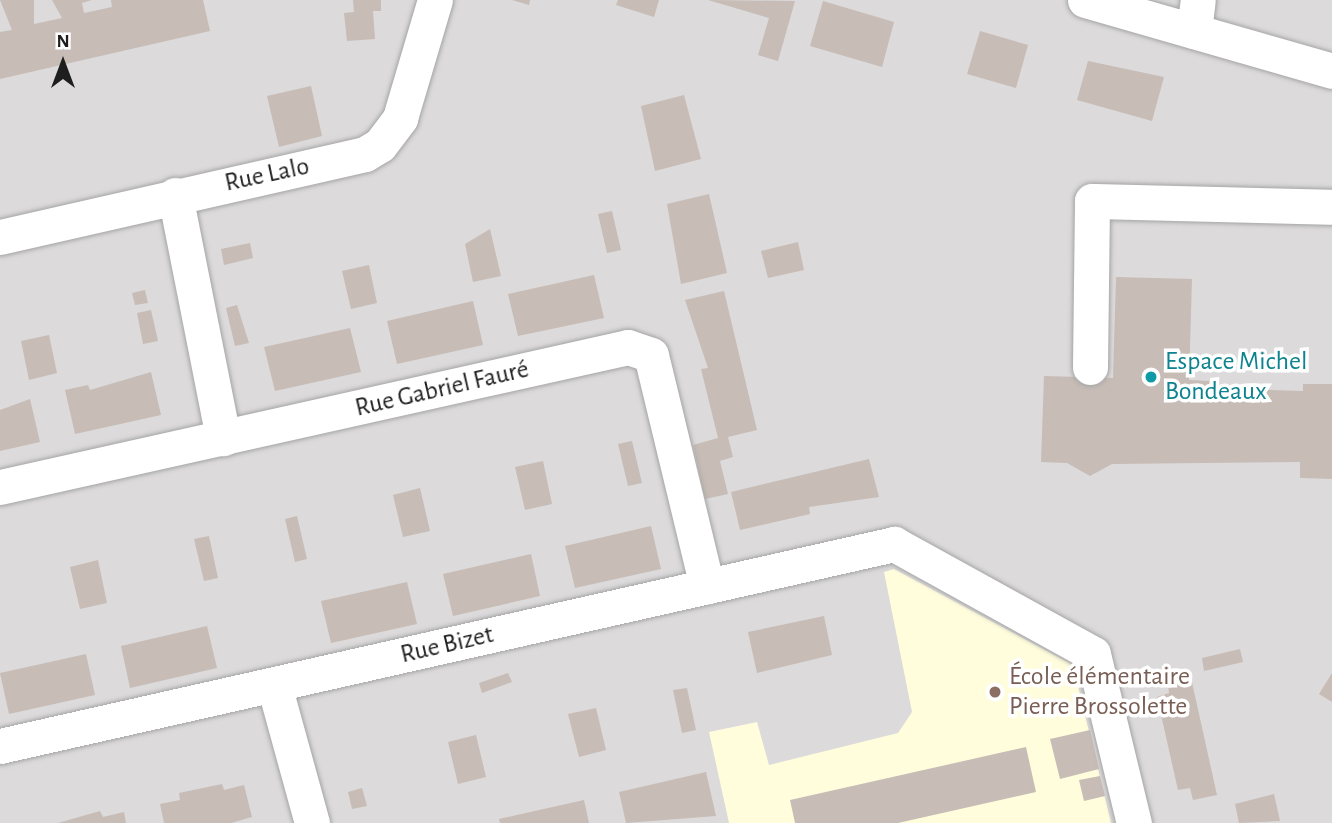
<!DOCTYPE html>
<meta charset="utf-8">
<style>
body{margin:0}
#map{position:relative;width:1332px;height:823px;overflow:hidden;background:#efeae3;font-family:"Alegreya Sans",sans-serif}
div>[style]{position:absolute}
.residential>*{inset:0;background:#dcdadb}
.education>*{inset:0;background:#fffddc}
.building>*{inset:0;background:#c7bcb6}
.roads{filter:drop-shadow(0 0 2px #a5a5a5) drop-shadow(0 0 2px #a5a5a5)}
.minor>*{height:35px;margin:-17.5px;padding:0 17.5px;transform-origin:17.5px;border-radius:17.5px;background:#fff}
.dots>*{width:19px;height:19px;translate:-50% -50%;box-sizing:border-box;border:4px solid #fff;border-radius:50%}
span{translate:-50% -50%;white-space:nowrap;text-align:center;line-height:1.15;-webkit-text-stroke:7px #fff;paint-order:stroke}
.street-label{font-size:26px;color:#1e1e1e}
.culture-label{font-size:26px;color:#0d838f}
.left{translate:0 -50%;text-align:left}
.education-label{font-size:26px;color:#785e54}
.north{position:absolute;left:28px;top:28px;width:70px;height:70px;-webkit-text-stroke:5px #fff;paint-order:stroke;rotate:0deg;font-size:19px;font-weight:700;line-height:28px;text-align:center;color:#1e1e1e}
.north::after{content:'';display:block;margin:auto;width:24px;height:32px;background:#1e1e1e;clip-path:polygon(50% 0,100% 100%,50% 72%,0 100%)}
</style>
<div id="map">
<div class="residential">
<i style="clip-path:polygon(0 0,1332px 0,1332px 823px,0 823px)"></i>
</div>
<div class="education">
<i style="clip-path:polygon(894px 569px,1073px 665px,1111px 823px,729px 823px,709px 732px,757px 722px,769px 765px,898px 733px,912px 712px,884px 572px)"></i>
</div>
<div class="building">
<i style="clip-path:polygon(0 0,34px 0,34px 24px,62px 18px,52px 0,92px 0,82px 3px,84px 13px,112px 7px,111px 0,203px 0,210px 31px,0 79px,0 32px,12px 30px)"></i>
<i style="clip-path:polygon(353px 0,381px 0,381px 11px,373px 11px,375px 39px,347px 41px,344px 13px,354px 12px)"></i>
<i style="clip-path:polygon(512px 0,530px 0,529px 5px)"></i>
<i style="clip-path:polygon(618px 0,659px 0,654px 17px,616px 5px)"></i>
<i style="clip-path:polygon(708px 0,795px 1px,778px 61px,758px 55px,769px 18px)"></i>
<i style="clip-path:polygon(823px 1px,894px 22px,882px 67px,810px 46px)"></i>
<i style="clip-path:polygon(980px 31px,1028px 45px,1016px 88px,967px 74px)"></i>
<i style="clip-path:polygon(1088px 61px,1164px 77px,1152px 121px,1077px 100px)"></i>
<i style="clip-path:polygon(311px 86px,322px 136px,279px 147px,267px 96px)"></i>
<i style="clip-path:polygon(684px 95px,701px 159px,655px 171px,641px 106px)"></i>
<i style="clip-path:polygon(709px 194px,727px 273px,681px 284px,667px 204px)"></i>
<i style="clip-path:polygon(612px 211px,621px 250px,607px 253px,598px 214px)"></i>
<i style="clip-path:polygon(490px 229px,501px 276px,473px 282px,465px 244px)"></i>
<i style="clip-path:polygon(798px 242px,804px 270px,768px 278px,761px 251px)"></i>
<i style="clip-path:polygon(250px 243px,253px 258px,224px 265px,221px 249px)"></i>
<i style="clip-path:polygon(369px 265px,377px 303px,351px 309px,342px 271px)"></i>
<i style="clip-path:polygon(594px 275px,604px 318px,518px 336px,508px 294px)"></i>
<i style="clip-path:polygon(1116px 277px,1192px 279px,1189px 380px,1209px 381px,1209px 388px,1303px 391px,1303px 384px,1332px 384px,1332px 479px,1300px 478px,1300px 462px,1112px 464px,1090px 476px,1067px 463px,1041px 462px,1044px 376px,1113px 378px)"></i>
<i style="clip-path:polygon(145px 290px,148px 303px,135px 305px,132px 293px)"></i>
<i style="clip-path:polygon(724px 291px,757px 430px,728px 437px,733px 457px,720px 461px,728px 494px,705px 499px,693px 445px,718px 438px,701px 369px,708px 368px,685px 300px)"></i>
<i style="clip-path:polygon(473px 301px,483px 345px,397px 364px,387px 321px)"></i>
<i style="clip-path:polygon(237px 305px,249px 343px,235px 346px,226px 308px)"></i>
<i style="clip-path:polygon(151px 310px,158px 341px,143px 344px,137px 313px)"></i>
<i style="clip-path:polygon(350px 328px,361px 372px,275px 391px,264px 347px)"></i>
<i style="clip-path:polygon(49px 335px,57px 373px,29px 380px,21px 341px)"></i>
<i style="clip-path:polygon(151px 372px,161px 415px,75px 434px,65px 390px,88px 385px,90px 390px)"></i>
<i style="clip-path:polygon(30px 399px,40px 442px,0 451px,0 410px)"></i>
<i style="clip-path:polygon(632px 441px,642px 483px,628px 486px,618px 444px)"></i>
<i style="clip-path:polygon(869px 459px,879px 497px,809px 507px,810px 514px,740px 530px,731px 492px)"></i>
<i style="clip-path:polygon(543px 461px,552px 504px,525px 510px,515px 467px)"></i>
<i style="clip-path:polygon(420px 488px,430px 531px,403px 537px,393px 495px)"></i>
<i style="clip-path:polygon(297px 516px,307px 559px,295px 562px,285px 519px)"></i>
<i style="clip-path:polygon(651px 526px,661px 569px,575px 588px,565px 546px)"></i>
<i style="clip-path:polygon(209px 536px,218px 578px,204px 581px,194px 539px)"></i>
<i style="clip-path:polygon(531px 554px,540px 596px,453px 616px,443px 574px)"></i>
<i style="clip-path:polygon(98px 560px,107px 603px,80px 609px,70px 567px)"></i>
<i style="clip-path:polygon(407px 582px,417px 624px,331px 643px,321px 601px)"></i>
<i style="clip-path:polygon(824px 616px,832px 655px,757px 673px,748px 632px)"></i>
<i style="clip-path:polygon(207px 626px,217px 668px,130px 688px,121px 646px)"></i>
<i style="clip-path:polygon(1240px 649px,1243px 662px,1204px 671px,1202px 658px)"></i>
<i style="clip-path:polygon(86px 654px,95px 695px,9px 714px,0 673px)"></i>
<i style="clip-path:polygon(508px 673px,512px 682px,482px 693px,479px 683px)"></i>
<i style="clip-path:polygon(1332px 673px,1332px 702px,1319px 694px)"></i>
<i style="clip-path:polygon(1191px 678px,1217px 795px,1193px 800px,1190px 788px,1178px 790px,1157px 697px,1169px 693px,1168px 684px)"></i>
<i style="clip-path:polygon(687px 688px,696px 730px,682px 733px,673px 690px)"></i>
<i style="clip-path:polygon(596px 708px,606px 750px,579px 757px,568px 714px)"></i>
<i style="clip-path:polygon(1090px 730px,1099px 769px,1060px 779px,1050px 739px)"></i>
<i style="clip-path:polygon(476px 735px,486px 777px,458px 784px,448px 742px)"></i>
<i style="clip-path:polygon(1026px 747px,1036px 792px,898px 823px,795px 823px,790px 800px)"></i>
<i style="clip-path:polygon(706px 772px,716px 816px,626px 823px,619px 792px)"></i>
<i style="clip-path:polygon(1100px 776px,1105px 796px,1084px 801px,1079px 780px)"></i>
<i style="clip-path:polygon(222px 784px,224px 790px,244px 785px,252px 817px,231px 823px,164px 823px,160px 804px,180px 800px,179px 793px)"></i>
<i style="clip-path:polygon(362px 788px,367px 806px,352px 809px,348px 792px)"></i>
<i style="clip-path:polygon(1274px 794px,1280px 821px,1239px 823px,1235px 804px)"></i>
<i style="clip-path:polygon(584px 800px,589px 823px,500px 823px,499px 819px)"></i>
<i style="clip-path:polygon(100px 811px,103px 817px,124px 812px,126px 823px,58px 823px)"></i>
</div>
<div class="roads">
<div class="minor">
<i style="left:1085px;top:0;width:257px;rotate:16deg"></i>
<i style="left:1194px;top:31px;width:31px;rotate:-83deg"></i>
<i style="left:175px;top:195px;width:248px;rotate:78.8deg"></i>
<i style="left:0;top:237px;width:374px;rotate:-12.8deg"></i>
<i style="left:365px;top:154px;width:17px;rotate:-31deg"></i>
<i style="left:380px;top:145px;width:34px;rotate:-53deg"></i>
<i style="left:400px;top:118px;width:123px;rotate:-73.5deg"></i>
<i style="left:1090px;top:367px;width:166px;rotate:-89.3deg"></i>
<i style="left:1092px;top:201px;width:240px;rotate:1.4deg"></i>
<i style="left:0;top:487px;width:643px;rotate:-12.57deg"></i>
<i style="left:628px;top:347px;width:24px;rotate:19deg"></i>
<i style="left:651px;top:355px;width:238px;rotate:76.4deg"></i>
<i style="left:274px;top:685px;width:143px;rotate:74.6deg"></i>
<i style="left:0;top:746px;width:917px;rotate:-12.73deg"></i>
<i style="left:894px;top:544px;width:227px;rotate:28.9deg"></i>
<i style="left:1093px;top:654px;width:174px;rotate:76.4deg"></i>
</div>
</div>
<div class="dots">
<i style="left:1151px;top:377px;background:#0f9aa8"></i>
<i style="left:995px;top:692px;background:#8d6e63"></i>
</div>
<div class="street-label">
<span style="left:267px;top:175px;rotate:-12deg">Rue Lalo</span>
<span style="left:442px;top:389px;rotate:-13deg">Rue Gabriel Fauré</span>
<span style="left:447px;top:645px;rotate:-13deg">Rue Bizet</span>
</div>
<div class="culture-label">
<span class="left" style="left:1165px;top:377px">Espace Michel<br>Bondeaux</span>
</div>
<div class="education-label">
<span class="left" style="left:1009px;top:692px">École élémentaire<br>Pierre Brossolette</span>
</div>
<div class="north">N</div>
</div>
